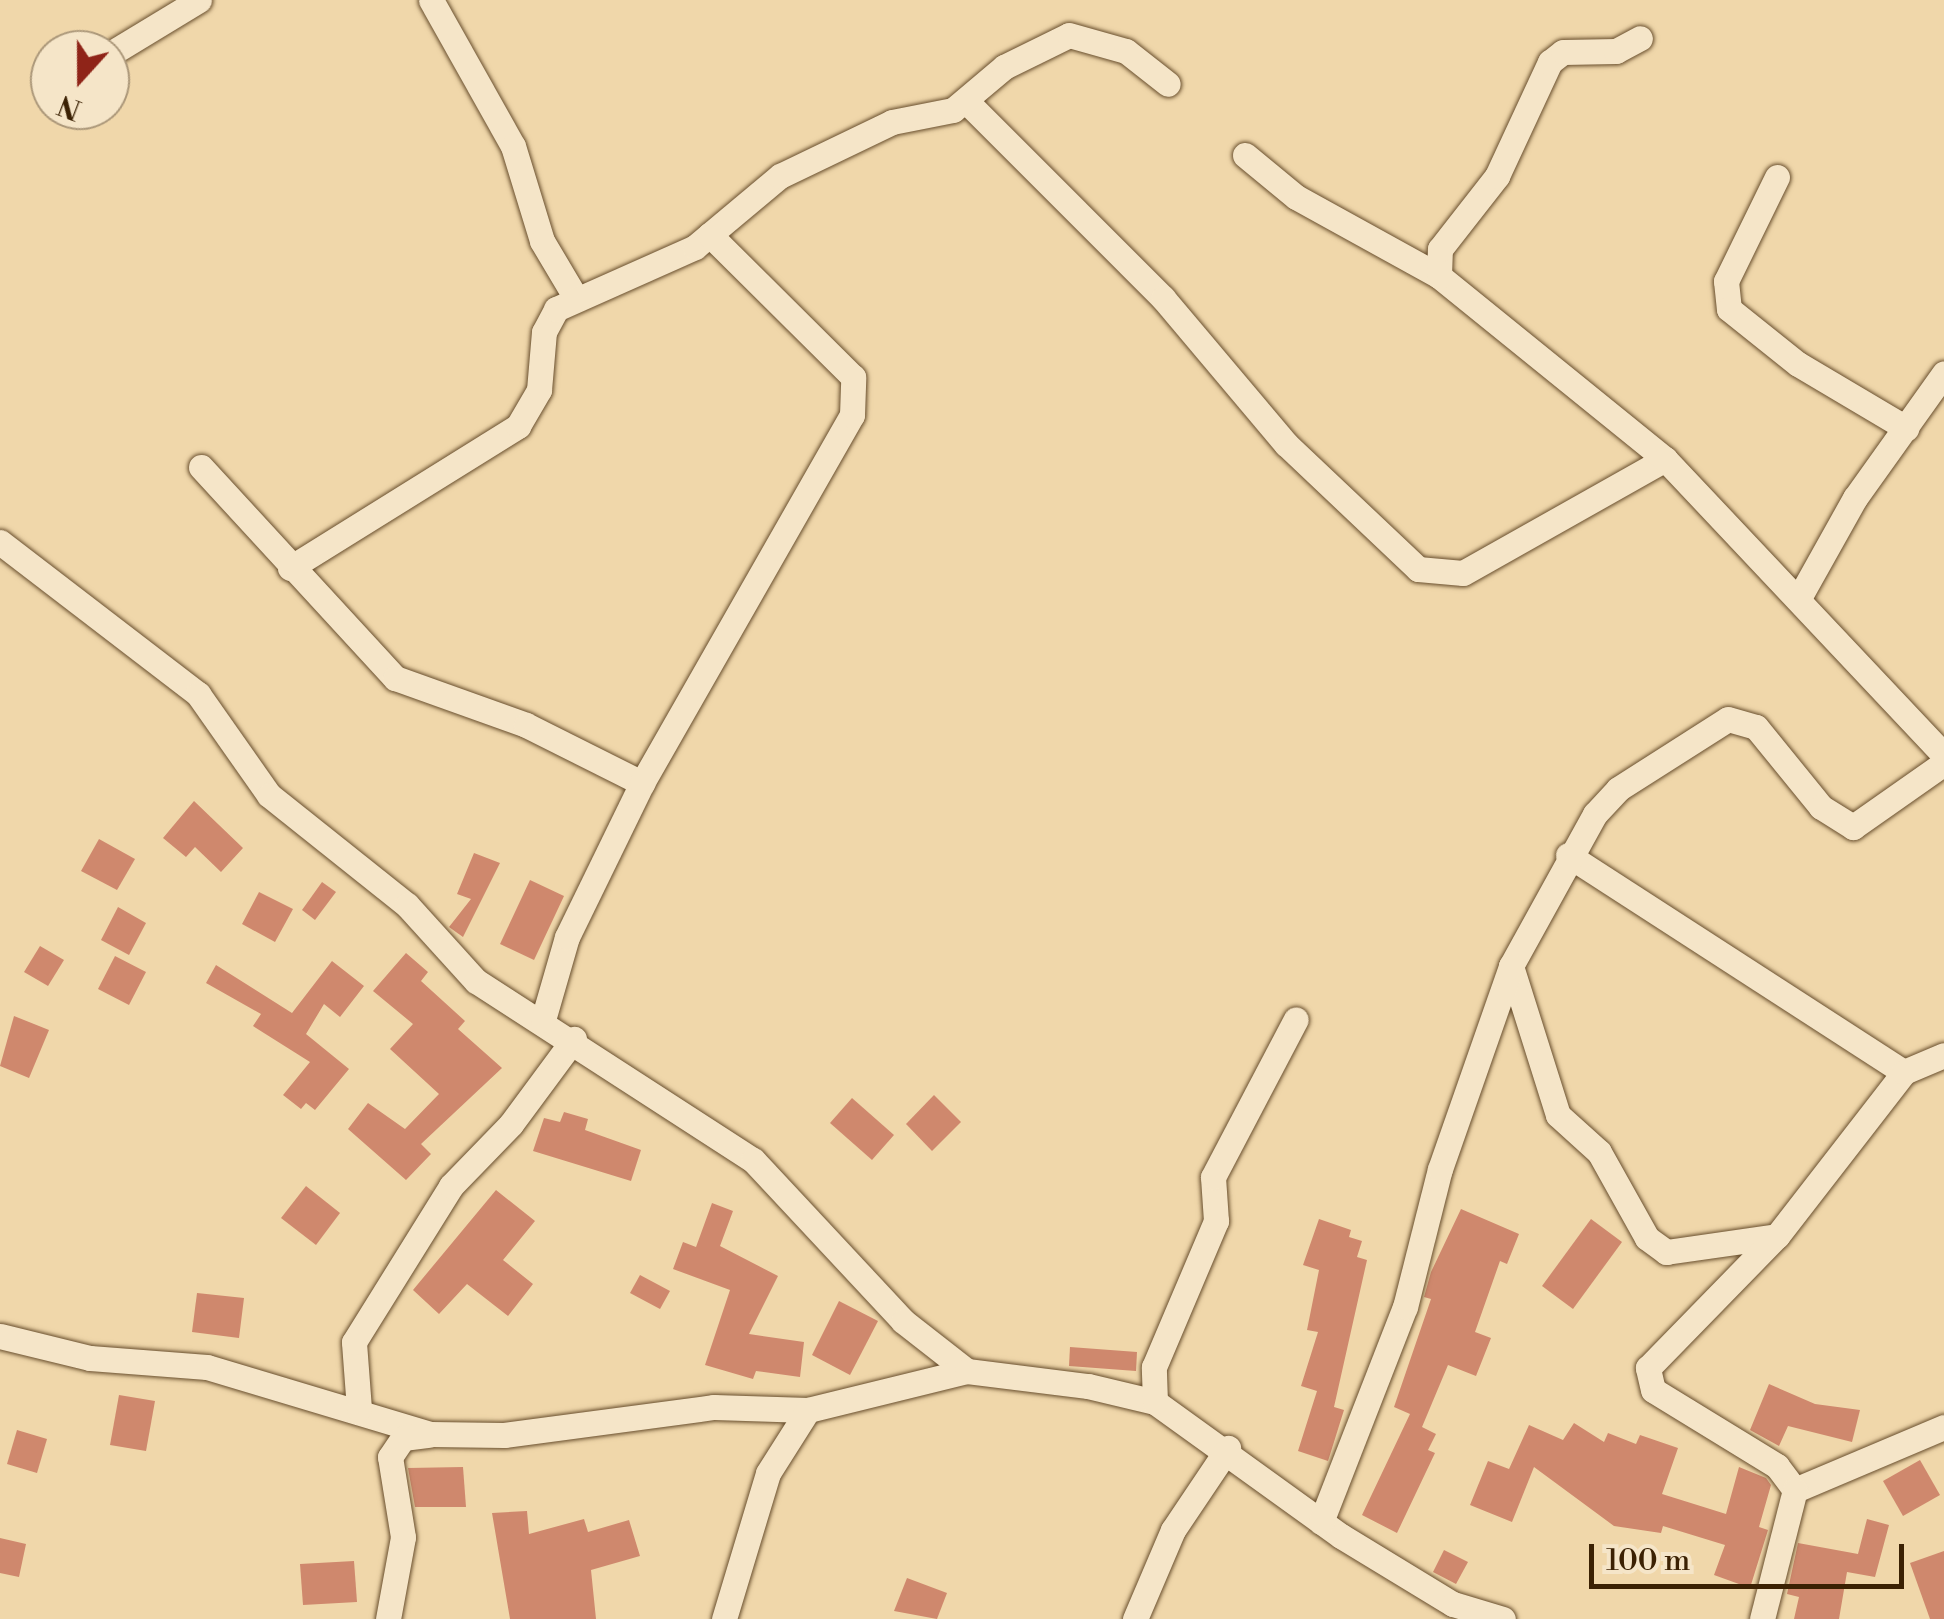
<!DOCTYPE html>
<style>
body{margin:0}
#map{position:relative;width:1944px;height:1619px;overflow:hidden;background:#f0d7aa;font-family:"Libre Bodoni",serif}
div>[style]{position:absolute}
.building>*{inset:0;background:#cf886d}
.roads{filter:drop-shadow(0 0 2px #684e2d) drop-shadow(0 0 2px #684e2d)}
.minor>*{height:25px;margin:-12.5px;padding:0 12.5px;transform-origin:12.5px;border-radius:12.5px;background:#f5e5c8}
span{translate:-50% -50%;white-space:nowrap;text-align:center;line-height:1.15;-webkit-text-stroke:9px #f5e5c8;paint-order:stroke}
.north{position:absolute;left:30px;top:30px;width:100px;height:100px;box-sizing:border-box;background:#f5e5c8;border:2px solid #ab9779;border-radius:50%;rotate:201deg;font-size:28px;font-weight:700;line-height:40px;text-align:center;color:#3b2103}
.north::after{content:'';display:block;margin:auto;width:35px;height:45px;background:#8f2418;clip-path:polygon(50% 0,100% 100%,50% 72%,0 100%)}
.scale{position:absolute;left:1589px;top:1544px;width:315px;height:45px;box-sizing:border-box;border:5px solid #3b2103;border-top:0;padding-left:12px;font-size:30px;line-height:35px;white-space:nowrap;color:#3b2103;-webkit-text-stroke:8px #f5e5c8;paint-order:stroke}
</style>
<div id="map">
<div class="building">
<i style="clip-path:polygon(194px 801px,243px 848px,221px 872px,195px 847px,186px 857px,163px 838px)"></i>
<i style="clip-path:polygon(99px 839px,135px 859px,117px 890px,81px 871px)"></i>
<i style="clip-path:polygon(474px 853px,500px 863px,463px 937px,449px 927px,471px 899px,457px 894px)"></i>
<i style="clip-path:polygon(530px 880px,564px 896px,534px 960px,500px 944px)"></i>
<i style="clip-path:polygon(322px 882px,336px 892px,315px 920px,302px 910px)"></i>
<i style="clip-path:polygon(259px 892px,293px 909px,275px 942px,242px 924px)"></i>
<i style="clip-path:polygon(118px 907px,146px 923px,129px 955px,101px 940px)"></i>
<i style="clip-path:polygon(40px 946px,64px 960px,48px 986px,24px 972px)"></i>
<i style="clip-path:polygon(406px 953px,428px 972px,421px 981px,465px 1021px,458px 1029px,502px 1068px,421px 1144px,431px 1154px,406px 1180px,348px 1129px,368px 1103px,405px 1129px,439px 1094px,390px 1049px,413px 1024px,373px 991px)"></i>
<i style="clip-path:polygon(115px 956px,146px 972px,129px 1005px,98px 989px)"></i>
<i style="clip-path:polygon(332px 961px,364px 986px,340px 1017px,324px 1004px,306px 1034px,349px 1069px,315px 1110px,306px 1103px,301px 1109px,283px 1095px,310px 1062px,253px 1026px,261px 1014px,206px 983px,216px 965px,292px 1013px)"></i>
<i style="clip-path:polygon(14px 1016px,49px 1030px,29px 1078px,0 1066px)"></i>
<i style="clip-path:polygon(934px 1095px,961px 1122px,932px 1151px,906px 1124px)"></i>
<i style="clip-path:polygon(852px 1098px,894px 1135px,872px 1160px,830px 1123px)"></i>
<i style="clip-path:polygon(564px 1112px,588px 1119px,585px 1130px,641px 1150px,631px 1181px,533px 1151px,544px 1118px,560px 1122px)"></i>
<i style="clip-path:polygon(306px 1186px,340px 1213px,316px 1245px,281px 1218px)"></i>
<i style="clip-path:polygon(496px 1190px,535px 1221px,503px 1260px,533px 1284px,508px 1316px,467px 1284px,439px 1314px,413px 1290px)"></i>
<i style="clip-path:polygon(712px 1203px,733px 1211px,720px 1246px,778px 1276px,749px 1334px,804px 1342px,800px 1377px,756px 1371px,753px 1379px,705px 1365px,730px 1290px,673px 1269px,683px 1242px,696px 1247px)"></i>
<i style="clip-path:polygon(1461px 1209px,1519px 1234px,1507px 1264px,1500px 1261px,1475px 1332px,1491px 1338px,1476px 1376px,1448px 1365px,1422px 1427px,1436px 1434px,1428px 1450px,1435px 1453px,1397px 1533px,1362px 1515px,1410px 1414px,1394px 1407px,1431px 1299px,1424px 1297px,1431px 1272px)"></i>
<i style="clip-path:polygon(1319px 1219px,1351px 1230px,1349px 1237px,1362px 1241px,1357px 1257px,1367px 1260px,1334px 1407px,1344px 1410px,1328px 1461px,1298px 1451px,1317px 1391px,1301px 1386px,1318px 1332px,1307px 1330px,1319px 1270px,1303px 1265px)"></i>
<i style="clip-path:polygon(1591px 1219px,1622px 1242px,1573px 1309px,1542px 1286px)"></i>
<i style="clip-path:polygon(640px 1275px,670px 1291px,660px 1309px,630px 1293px)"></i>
<i style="clip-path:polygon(197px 1293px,244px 1298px,239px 1338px,192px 1332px)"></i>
<i style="clip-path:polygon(839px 1301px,878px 1321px,850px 1375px,812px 1355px)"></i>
<i style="clip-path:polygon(1070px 1347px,1137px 1352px,1136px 1371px,1069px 1366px)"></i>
<i style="clip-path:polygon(1769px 1384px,1815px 1404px,1860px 1410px,1852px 1442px,1788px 1426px,1779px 1446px,1750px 1430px)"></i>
<i style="clip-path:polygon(119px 1395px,155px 1401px,146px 1451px,110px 1445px)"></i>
<i style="clip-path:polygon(1574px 1423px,1604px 1442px,1608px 1433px,1636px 1444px,1640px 1435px,1678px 1448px,1662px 1494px,1726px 1514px,1739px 1467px,1766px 1478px,1771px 1485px,1759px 1527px,1768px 1530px,1750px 1588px,1714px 1575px,1725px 1545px,1663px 1526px,1661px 1533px,1614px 1526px,1534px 1467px,1512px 1522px,1470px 1505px,1488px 1461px,1509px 1469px,1529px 1425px,1563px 1440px)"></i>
<i style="clip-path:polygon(17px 1430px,47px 1439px,37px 1473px,7px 1464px)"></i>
<i style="clip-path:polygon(1920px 1460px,1940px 1495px,1903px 1516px,1883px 1481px)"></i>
<i style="clip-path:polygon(463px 1467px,466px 1507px,415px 1507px,408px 1468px)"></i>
<i style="clip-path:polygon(527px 1511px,529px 1534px,584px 1519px,588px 1532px,629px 1520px,640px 1556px,591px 1570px,596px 1619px,510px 1619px,492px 1513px)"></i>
<i style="clip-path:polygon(1867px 1519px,1889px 1525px,1875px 1577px,1847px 1572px,1839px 1619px,1794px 1619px,1799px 1597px,1787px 1594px,1798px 1543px,1858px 1554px)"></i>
<i style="clip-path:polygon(0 1538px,26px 1544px,19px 1577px,0 1573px)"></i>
<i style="clip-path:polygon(1444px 1550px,1468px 1562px,1456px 1584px,1433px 1572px)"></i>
<i style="clip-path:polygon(1944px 1551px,1944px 1619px,1930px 1619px,1910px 1563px)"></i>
<i style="clip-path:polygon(354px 1561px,357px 1602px,303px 1605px,300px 1564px)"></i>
<i style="clip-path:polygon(907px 1578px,947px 1593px,937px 1619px,894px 1611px)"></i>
</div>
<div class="roads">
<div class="minor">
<i style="left:431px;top:0;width:167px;rotate:60.7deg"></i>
<i style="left:513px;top:146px;width:99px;rotate:73deg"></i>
<i style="left:542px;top:241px;width:63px;rotate:59.3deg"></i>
<i style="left:110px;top:54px;width:104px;rotate:-31.2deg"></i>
<i style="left:966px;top:101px;width:279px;rotate:45deg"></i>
<i style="left:1163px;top:298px;width:191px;rotate:49.9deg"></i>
<i style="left:1286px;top:444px;width:182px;rotate:43.4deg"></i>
<i style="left:1418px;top:569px;width:45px;rotate:5.1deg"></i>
<i style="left:1463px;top:573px;width:232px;rotate:-29.4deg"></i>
<i style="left:1245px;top:155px;width:66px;rotate:39.5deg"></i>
<i style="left:1296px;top:197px;width:163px;rotate:28.9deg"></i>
<i style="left:1439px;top:276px;width:291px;rotate:39deg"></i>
<i style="left:1665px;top:459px;width:407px;rotate:46.7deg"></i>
<i style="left:1777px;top:177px;width:116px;rotate:116.1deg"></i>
<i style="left:1726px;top:281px;width:28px;rotate:84deg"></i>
<i style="left:1729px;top:309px;width:88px;rotate:38.6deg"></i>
<i style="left:1798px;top:364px;width:126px;rotate:30.7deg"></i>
<i style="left:1439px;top:276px;width:27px;rotate:-88deg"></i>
<i style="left:1440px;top:249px;width:93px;rotate:-52deg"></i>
<i style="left:1497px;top:176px;width:126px;rotate:-65.1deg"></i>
<i style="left:1550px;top:62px;width:16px;rotate:-38deg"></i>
<i style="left:1563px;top:52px;width:53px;rotate:-1.1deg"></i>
<i style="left:1616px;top:51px;width:27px;rotate:-28deg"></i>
<i style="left:201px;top:467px;width:287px;rotate:47.4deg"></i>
<i style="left:395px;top:678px;width:139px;rotate:19.7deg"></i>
<i style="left:526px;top:725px;width:130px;rotate:26.6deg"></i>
<i style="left:0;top:542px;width:250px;rotate:37.5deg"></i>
<i style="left:198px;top:694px;width:123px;rotate:54.9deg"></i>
<i style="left:269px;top:795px;width:176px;rotate:38.6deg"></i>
<i style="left:407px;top:905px;width:103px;rotate:47.8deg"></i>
<i style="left:476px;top:981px;width:330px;rotate:32.9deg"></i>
<i style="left:753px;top:1160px;width:220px;rotate:47deg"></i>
<i style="left:903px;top:1321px;width:81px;rotate:38deg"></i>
<i style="left:290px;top:568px;width:269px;rotate:-31.9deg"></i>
<i style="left:518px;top:426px;width:42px;rotate:-59.7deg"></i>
<i style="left:539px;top:390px;width:58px;rotate:-85.1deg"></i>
<i style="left:544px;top:332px;width:26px;rotate:-62deg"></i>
<i style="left:556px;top:309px;width:152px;rotate:-24deg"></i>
<i style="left:695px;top:247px;width:111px;rotate:-39.9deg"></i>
<i style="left:780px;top:176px;width:124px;rotate:-25.7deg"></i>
<i style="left:892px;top:122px;width:62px;rotate:-11.1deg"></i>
<i style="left:953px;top:110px;width:67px;rotate:-40.1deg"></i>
<i style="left:1004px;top:67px;width:72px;rotate:-26.2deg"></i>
<i style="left:1069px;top:35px;width:59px;rotate:15.7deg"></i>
<i style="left:1126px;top:51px;width:53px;rotate:38.2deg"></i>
<i style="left:1799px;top:598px;width:115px;rotate:-60.8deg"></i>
<i style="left:1855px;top:498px;width:153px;rotate:-54.5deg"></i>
<i style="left:1568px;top:855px;width:400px;rotate:32.9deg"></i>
<i style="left:1511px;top:966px;width:156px;rotate:72.5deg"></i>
<i style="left:1558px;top:1115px;width:55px;rotate:42.1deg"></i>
<i style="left:1599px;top:1152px;width:98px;rotate:60.8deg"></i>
<i style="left:1647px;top:1238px;width:24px;rotate:36deg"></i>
<i style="left:1666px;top:1252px;width:112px;rotate:-8.2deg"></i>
<i style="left:543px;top:1020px;width:86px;rotate:-73.9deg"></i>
<i style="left:567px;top:937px;width:171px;rotate:-64deg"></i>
<i style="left:642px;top:783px;width:424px;rotate:-60.3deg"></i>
<i style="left:852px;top:415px;width:38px;rotate:-88deg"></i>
<i style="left:853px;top:377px;width:202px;rotate:-135.2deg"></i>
<i style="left:0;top:1336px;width:93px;rotate:13.7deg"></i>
<i style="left:90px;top:1358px;width:117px;rotate:4.4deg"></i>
<i style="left:207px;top:1367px;width:233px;rotate:16.7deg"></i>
<i style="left:430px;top:1434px;width:74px;rotate:0.8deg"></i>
<i style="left:504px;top:1435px;width:212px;rotate:-7.6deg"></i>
<i style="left:714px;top:1407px;width:94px;rotate:1.8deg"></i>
<i style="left:808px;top:1410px;width:164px;rotate:-13.8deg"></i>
<i style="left:967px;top:1371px;width:122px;rotate:7.1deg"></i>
<i style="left:1088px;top:1386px;width:69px;rotate:13.4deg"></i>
<i style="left:1155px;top:1402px;width:229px;rotate:35.8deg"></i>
<i style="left:1341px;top:1536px;width:131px;rotate:31.3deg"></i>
<i style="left:1453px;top:1604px;width:52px;rotate:16.7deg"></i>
<i style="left:1155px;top:1402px;width:35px;rotate:-92deg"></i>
<i style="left:1154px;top:1367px;width:159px;rotate:-67deg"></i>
<i style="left:1216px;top:1221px;width:44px;rotate:-93.9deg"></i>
<i style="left:1213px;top:1177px;width:178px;rotate:-62.3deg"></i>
<i style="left:359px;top:1409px;width:67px;rotate:-94.3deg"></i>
<i style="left:354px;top:1342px;width:184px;rotate:-58.1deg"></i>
<i style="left:451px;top:1186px;width:86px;rotate:-45.9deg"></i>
<i style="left:511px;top:1124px;width:106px;rotate:-53.5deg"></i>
<i style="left:1795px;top:1490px;width:30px;rotate:-127deg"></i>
<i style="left:1777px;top:1466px;width:145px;rotate:-148.5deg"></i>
<i style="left:1653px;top:1390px;width:23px;rotate:-103deg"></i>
<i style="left:1648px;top:1368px;width:185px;rotate:-45.7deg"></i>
<i style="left:1777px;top:1236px;width:207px;rotate:-52.2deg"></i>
<i style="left:1904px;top:1072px;width:43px;rotate:-23deg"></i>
<i style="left:1795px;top:1490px;width:162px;rotate:-22.9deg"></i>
<i style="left:1321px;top:1522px;width:231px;rotate:-68.7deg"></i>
<i style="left:1405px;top:1307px;width:142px;rotate:-75.8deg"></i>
<i style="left:1440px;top:1169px;width:215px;rotate:-70.7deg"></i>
<i style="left:1511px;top:966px;width:174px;rotate:-61.1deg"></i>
<i style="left:1595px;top:814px;width:34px;rotate:-47deg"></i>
<i style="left:1618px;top:789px;width:130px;rotate:-32.5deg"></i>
<i style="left:1728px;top:719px;width:29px;rotate:16deg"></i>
<i style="left:1756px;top:727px;width:103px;rotate:50.9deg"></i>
<i style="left:1821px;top:807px;width:38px;rotate:32deg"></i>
<i style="left:1853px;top:827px;width:111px;rotate:-35.1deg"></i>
<i style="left:388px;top:1619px;width:83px;rotate:-79.6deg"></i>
<i style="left:403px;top:1537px;width:81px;rotate:-99.2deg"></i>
<i style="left:390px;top:1457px;width:23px;rotate:-56deg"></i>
<i style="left:403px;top:1438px;width:26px;rotate:-7deg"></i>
<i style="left:724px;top:1619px;width:152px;rotate:-73.2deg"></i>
<i style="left:768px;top:1473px;width:75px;rotate:-57.6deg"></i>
<i style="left:1135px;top:1619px;width:97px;rotate:-66.9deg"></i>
<i style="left:1173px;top:1530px;width:99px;rotate:-56.1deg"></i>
<i style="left:1762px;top:1619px;width:133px;rotate:-75.7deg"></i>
</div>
</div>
<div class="north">N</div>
<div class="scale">100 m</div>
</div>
